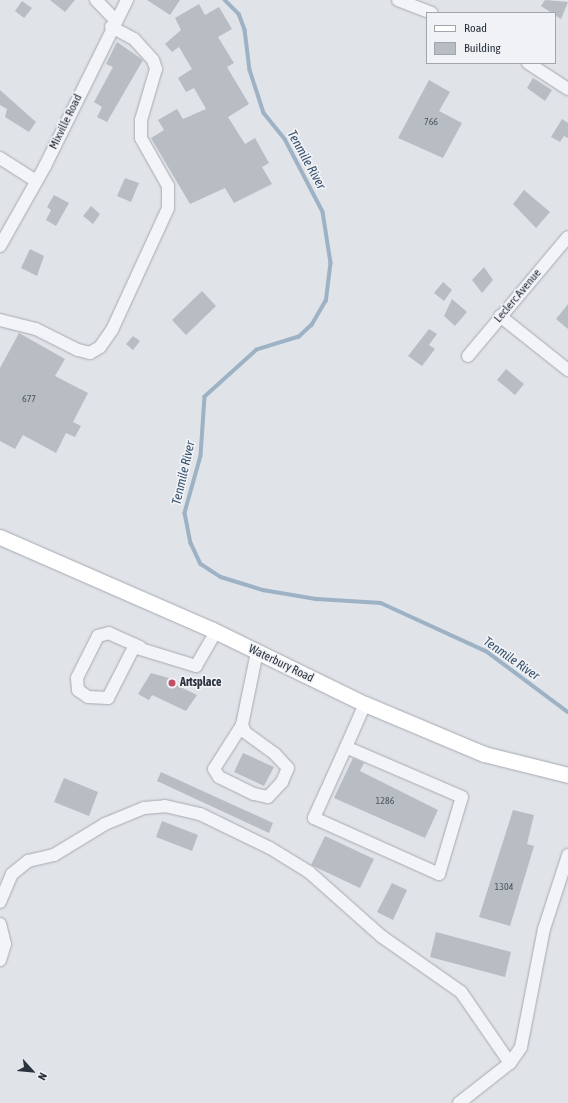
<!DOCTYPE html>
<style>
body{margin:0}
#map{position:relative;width:568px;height:1103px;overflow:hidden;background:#e0e3e8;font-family:"Asap Condensed",sans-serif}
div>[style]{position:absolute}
.stream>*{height:3.5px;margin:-1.75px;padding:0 1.75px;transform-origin:1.75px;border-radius:1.75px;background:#9eb2c5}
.building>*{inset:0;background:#b8bdc4}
.roads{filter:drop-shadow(0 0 1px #a6aab2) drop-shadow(0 0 1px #a6aab2)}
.minor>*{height:12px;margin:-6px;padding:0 6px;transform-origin:6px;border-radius:6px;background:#f3f4f7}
.major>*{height:15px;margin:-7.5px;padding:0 7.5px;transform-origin:7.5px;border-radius:7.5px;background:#fff}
.dots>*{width:11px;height:11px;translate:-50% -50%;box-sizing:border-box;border:2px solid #f0f2f6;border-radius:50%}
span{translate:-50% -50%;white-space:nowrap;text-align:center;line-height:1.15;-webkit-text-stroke:3.5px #f0f2f6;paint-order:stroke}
.number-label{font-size:10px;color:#4e5560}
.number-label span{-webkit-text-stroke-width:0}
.street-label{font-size:12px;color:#2a323e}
.poi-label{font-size:12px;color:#2a323e;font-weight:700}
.left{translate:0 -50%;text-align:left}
.water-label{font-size:13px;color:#38526e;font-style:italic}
.legend{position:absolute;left:426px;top:12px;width:130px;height:52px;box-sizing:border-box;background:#f0f2f6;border:1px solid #a1a5ac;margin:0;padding:5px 7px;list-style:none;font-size:12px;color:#2a323e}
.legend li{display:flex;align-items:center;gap:8px;height:20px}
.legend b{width:20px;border:1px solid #a1a5ac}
.north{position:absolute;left:12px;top:1051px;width:40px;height:40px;-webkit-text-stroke:3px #f0f2f6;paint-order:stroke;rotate:117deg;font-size:11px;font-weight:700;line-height:16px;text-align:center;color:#2a323e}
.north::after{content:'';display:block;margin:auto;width:14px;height:18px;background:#2a323e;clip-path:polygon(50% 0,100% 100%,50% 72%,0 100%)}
</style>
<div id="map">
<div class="stream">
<i style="left:225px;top:0;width:20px;rotate:45deg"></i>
<i style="left:239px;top:14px;width:17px;rotate:69deg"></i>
<i style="left:245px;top:30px;width:40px;rotate:82.9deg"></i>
<i style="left:250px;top:70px;width:45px;rotate:72deg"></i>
<i style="left:264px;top:113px;width:33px;rotate:51deg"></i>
<i style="left:285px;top:139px;width:82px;rotate:62.5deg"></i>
<i style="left:323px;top:212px;width:52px;rotate:81.1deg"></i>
<i style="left:331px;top:263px;width:38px;rotate:97deg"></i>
<i style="left:326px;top:301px;width:28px;rotate:120deg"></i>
<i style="left:312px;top:325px;width:18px;rotate:137deg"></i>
<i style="left:299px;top:337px;width:44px;rotate:162.8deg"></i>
<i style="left:257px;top:350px;width:70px;rotate:137.9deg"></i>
<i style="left:205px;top:397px;width:59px;rotate:93.9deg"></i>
<i style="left:201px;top:456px;width:59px;rotate:105.7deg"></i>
<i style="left:185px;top:513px;width:31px;rotate:79deg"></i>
<i style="left:191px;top:543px;width:23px;rotate:65deg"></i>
<i style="left:201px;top:564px;width:24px;rotate:33deg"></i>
<i style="left:221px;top:577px;width:44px;rotate:17.2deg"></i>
<i style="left:263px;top:590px;width:55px;rotate:9.5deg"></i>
<i style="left:317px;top:599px;width:64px;rotate:3.6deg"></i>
<i style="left:381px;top:603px;width:115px;rotate:24.6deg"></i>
<i style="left:486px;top:651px;width:102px;rotate:36.6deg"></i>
</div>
<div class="building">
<i style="clip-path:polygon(50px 0,75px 0,65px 12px)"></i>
<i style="clip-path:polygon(147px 0,180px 0,170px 15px)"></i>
<i style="clip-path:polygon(545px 0,568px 2px,561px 19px,541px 6px)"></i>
<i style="clip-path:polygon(22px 1px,32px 8px,24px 18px,15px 11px)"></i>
<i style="clip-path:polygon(199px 4px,205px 15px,219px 7px,232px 29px,218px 37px,234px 63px,227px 67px,249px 104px,228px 117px,245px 144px,255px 138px,269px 163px,262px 167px,272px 184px,234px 203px,225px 188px,190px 204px,151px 138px,164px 130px,158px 120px,177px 109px,183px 119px,206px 109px,194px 88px,186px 92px,178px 78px,192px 69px,179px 47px,172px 52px,165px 44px,181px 30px,175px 18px)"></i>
<i style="clip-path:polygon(117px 42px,143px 60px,107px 122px,97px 117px,102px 107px,94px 102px,113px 67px,106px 64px)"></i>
<i style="clip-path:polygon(533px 78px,552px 90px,545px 101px,527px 88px)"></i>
<i style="clip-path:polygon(429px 80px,450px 92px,439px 111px,462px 123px,443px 158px,398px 138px)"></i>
<i style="clip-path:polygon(0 90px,36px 122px,29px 132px,5px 117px,7px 109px,0 105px)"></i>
<i style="clip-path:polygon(562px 119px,568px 123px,568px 138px,564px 136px,560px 142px,551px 137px)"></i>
<i style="clip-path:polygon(125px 178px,139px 183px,131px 202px,117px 196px)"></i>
<i style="clip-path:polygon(524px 190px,550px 212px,536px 228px,513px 204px)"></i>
<i style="clip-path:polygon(54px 195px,69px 203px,56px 226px,46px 220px,51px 210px,47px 207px)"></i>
<i style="clip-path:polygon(91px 206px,100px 214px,93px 224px,83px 216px)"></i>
<i style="clip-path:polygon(30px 249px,44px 256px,37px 276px,21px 268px)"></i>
<i style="clip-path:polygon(484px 267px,493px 280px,482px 293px,472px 280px)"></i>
<i style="clip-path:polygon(443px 282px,452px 290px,444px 301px,434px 293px)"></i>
<i style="clip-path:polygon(202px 291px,216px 306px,186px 335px,172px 320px)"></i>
<i style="clip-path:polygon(452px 299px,467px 312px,455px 326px,444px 316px)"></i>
<i style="clip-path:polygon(568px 304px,568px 329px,556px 319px)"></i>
<i style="clip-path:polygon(429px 329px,437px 334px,429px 345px,435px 349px,422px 366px,408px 356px)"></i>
<i style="clip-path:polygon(19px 333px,65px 359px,55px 376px,88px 393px,73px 422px,81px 426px,75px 437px,66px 433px,56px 453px,23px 435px,15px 449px,0 441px,0 368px)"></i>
<i style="clip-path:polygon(133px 336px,140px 341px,133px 350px,126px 344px)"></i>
<i style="clip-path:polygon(506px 369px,524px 384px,515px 395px,497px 380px)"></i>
<i style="clip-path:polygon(151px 673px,169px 678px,168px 681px,197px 695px,186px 711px,152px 695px,149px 700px,138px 694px)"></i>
<i style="clip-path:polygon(243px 753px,274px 767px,264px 786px,234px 772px)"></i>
<i style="clip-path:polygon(353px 758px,364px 763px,360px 771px,438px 810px,425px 838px,334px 798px)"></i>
<i style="clip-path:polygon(161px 772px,273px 823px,269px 833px,157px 781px)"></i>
<i style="clip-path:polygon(64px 778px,98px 792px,89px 816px,54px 802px)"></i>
<i style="clip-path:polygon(513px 810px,534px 815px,527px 844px,534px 846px,510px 926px,479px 917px)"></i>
<i style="clip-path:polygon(162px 821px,198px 835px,192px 851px,156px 837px)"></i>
<i style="clip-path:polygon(325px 836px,374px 859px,360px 888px,311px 865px)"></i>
<i style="clip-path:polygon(392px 883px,407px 890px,393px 920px,377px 912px)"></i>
<i style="clip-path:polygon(436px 932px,511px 952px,505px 977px,430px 957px)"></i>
</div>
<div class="roads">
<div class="minor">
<i style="left:96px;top:0;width:28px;rotate:46deg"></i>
<i style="left:398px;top:0;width:36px;rotate:21deg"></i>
<i style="left:528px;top:63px;width:48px;rotate:33deg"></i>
<i style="left:0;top:158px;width:43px;rotate:32.6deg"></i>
<i style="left:0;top:246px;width:92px;rotate:-60.6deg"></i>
<i style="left:45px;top:166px;width:185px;rotate:-63.7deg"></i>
<i style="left:500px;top:316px;width:87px;rotate:38.5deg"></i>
<i style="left:0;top:320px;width:37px;rotate:14deg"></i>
<i style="left:36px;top:329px;width:47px;rotate:26.6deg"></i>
<i style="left:78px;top:350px;width:12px;rotate:14deg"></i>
<i style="left:90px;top:353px;width:12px;rotate:-31deg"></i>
<i style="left:100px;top:347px;width:21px;rotate:-55deg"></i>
<i style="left:112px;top:330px;width:134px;rotate:-65.3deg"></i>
<i style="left:168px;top:208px;width:22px;rotate:-90deg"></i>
<i style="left:168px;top:186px;width:55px;rotate:-119.4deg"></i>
<i style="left:141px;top:138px;width:18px;rotate:-90deg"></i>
<i style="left:141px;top:120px;width:53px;rotate:-73.6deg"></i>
<i style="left:156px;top:69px;width:9px;rotate:-108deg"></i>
<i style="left:153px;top:60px;width:28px;rotate:-132deg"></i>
<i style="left:134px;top:39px;width:26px;rotate:-152deg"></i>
<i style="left:468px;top:356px;width:155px;rotate:-50deg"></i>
<i style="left:140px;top:647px;width:34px;rotate:-156deg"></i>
<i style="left:109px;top:633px;width:11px;rotate:165deg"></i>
<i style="left:98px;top:636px;width:47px;rotate:116.6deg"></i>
<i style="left:77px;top:678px;width:12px;rotate:85deg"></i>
<i style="left:78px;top:690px;width:12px;rotate:35deg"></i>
<i style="left:88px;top:697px;width:20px;rotate:3deg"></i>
<i style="left:108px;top:698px;width:57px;rotate:-63deg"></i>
<i style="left:134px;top:647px;width:65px;rotate:17deg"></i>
<i style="left:196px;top:666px;width:39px;rotate:-60deg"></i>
<i style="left:242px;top:725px;width:52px;rotate:122.5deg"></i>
<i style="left:214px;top:769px;width:9px;rotate:58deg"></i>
<i style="left:219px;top:777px;width:39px;rotate:26deg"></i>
<i style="left:254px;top:794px;width:14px;rotate:12deg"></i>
<i style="left:268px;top:797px;width:21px;rotate:-47deg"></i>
<i style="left:282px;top:782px;width:15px;rotate:-67deg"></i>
<i style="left:288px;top:768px;width:19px;rotate:-133deg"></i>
<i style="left:275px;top:754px;width:37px;rotate:-144deg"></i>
<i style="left:245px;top:732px;width:8px;rotate:-113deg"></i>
<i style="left:242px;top:725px;width:75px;rotate:-78.4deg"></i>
<i style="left:346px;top:747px;width:78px;rotate:114.3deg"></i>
<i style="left:314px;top:818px;width:137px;rotate:24.1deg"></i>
<i style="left:439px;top:874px;width:80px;rotate:-73.4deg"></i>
<i style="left:462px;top:797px;width:126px;rotate:-156.7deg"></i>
<i style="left:346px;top:747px;width:47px;rotate:-66.2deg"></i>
<i style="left:0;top:902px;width:30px;rotate:-67deg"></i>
<i style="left:12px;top:874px;width:21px;rotate:-39deg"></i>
<i style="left:28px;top:861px;width:27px;rotate:-13deg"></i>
<i style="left:54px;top:855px;width:60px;rotate:-31.3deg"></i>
<i style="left:105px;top:824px;width:42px;rotate:-22.3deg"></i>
<i style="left:144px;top:808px;width:21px;rotate:-5deg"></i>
<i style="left:165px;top:806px;width:36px;rotate:13deg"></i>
<i style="left:200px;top:814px;width:78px;rotate:25.9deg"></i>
<i style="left:270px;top:848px;width:46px;rotate:31.6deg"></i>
<i style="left:309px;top:872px;width:96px;rotate:41.6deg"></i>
<i style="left:381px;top:936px;width:98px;rotate:35deg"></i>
<i style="left:461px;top:992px;width:86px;rotate:55.4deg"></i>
<i style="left:0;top:924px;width:21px;rotate:76deg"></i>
<i style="left:5px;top:944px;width:17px;rotate:107deg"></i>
<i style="left:459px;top:1103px;width:65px;rotate:-38.1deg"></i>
<i style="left:510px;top:1063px;width:19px;rotate:-55deg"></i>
<i style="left:521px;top:1047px;width:120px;rotate:-79deg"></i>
<i style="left:544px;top:929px;width:78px;rotate:-72deg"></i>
</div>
<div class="major">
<i style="left:0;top:537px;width:232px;rotate:23.6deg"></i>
<i style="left:213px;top:630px;width:169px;rotate:26deg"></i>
<i style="left:365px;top:704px;width:129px;rotate:22.8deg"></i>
<i style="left:484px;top:754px;width:87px;rotate:14deg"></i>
</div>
</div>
<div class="dots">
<i style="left:172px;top:683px;background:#c25064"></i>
</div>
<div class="number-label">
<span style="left:431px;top:122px">766</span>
<span style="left:29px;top:399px">677</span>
<span style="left:385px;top:801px">1286</span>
<span style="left:504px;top:887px">1304</span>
</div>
<div class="street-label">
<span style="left:66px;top:122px;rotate:-64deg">Mixville Road</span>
<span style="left:518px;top:296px;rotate:-50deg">Leclerc Avenue</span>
<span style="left:281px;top:664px;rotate:26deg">Waterbury Road</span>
</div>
<div class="poi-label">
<span class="left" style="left:180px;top:683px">Artsplace</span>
</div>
<div class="water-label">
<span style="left:306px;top:160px;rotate:61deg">Tenmile River</span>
<span style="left:184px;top:473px;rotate:-77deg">Tenmile River</span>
<span style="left:511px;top:659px;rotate:35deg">Tenmile River</span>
</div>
<ul class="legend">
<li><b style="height:5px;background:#fff"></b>Road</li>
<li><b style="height:11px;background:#b8bdc4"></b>Building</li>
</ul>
<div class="north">N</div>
</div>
